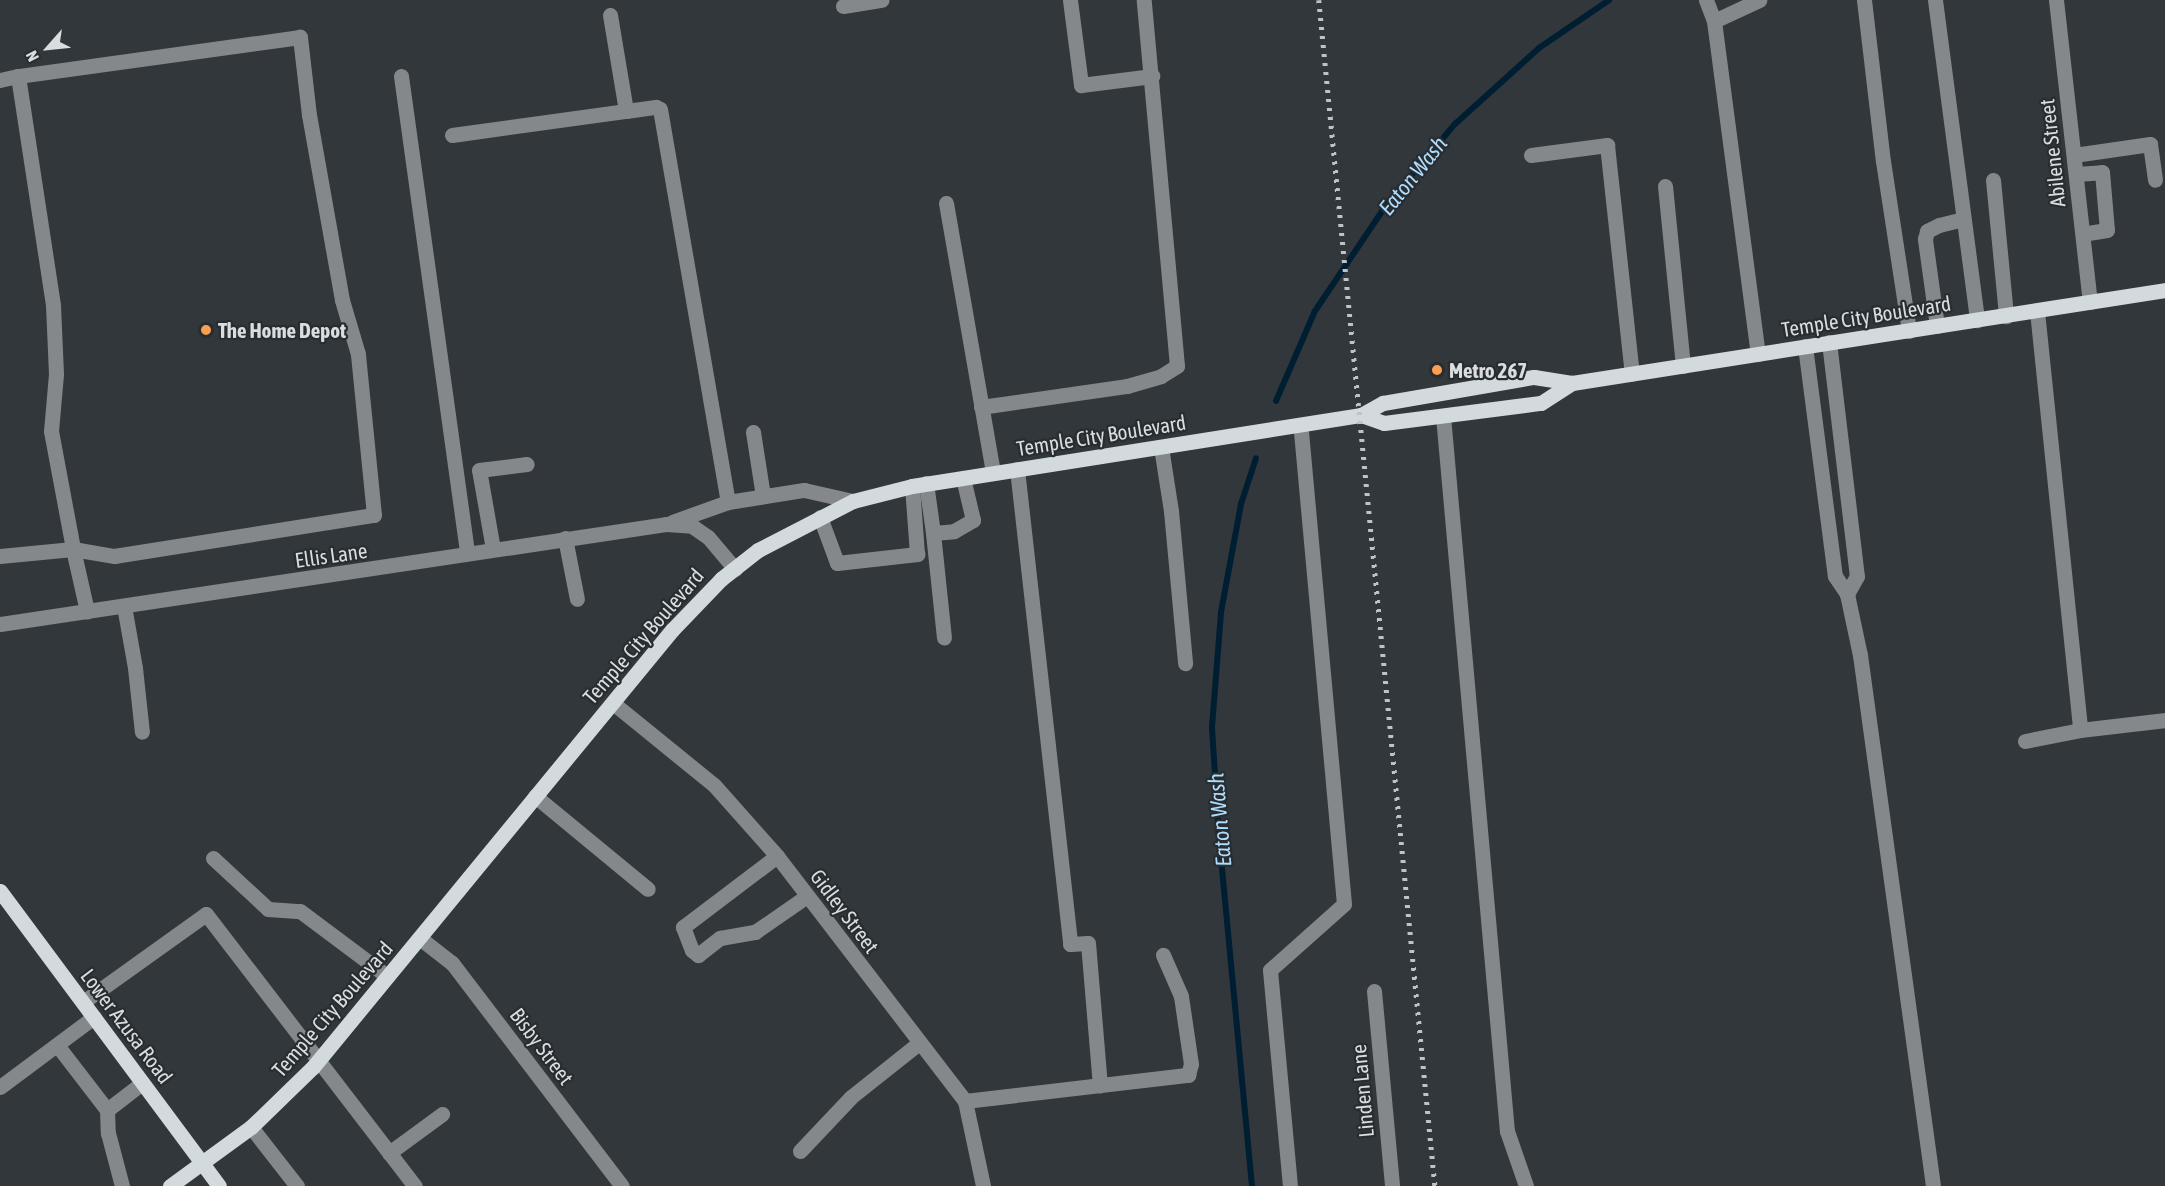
<!DOCTYPE html>
<style>
body{margin:0}
#map{position:relative;width:2165px;height:1186px;overflow:hidden;background:#32373c;font-family:"Asap Condensed",sans-serif}
div>[style]{position:absolute}
.stream>*{height:6px;margin:-3px;padding:0 3px;transform-origin:3px;border-radius:3px;background:#001e31}
.minor>*{height:15px;margin:-7.5px;padding:0 7.5px;transform-origin:7.5px;border-radius:7.5px;background:#85888a}
.major>*{height:15px;margin:-7.5px;padding:0 7.5px;transform-origin:7.5px;border-radius:7.5px;background:#d3dade}
.rail>*{height:4.5px;margin-top:-2.25px;transform-origin:0;background:repeating-linear-gradient(90deg,#bec3c5 0 3px,transparent 0 9px)}
.dots>*{width:16px;height:16px;translate:-50% -50%;box-sizing:border-box;border:3px solid #282d31;border-radius:50%}
span{translate:-50% -50%;white-space:nowrap;text-align:center;line-height:1.15;-webkit-text-stroke:4.5px #282d31;paint-order:stroke}
.street-label{font-size:21px;color:#d9dddf}
.poi-label{font-size:21px;color:#d9dddf;font-weight:700}
.left{translate:0 -50%;text-align:left}
.water-label{font-size:22px;color:#afddfd;font-style:italic}
.north{position:absolute;left:18px;top:18px;width:60px;height:60px;-webkit-text-stroke:4px #282d31;paint-order:stroke;rotate:243deg;font-size:16px;font-weight:700;line-height:24px;text-align:center;color:#d9dddf}
.north::after{content:'';display:block;margin:auto;width:21px;height:27px;background:#d9dddf;clip-path:polygon(50% 0,100% 100%,50% 72%,0 100%)}
</style>
<div id="map">
<div class="stream">
<i style="left:1276px;top:401px;width:98px;rotate:-66.6deg"></i>
<i style="left:1315px;top:311px;width:125px;rotate:-56.1deg"></i>
<i style="left:1385px;top:207px;width:109px;rotate:-49.9deg"></i>
<i style="left:1455px;top:124px;width:113px;rotate:-42.1deg"></i>
<i style="left:1539px;top:48px;width:85px;rotate:-34.4deg"></i>
<i style="left:1252px;top:1186px;width:349px;rotate:-95.4deg"></i>
<i style="left:1219px;top:839px;width:112px;rotate:-93.6deg"></i>
<i style="left:1212px;top:727px;width:115px;rotate:-85.5deg"></i>
<i style="left:1221px;top:612px;width:110px;rotate:-79.5deg"></i>
<i style="left:1241px;top:504px;width:48px;rotate:-71.9deg"></i>
</div>
<div class="minor">
<i style="left:1070px;top:0;width:86px;rotate:82.6deg"></i>
<i style="left:1081px;top:85px;width:72px;rotate:-7.2deg"></i>
<i style="left:1706px;top:0;width:22px;rotate:69deg"></i>
<i style="left:1714px;top:21px;width:336px;rotate:82.5deg"></i>
<i style="left:1864px;top:0;width:162px;rotate:83.3deg"></i>
<i style="left:1883px;top:161px;width:172px;rotate:81.3deg"></i>
<i style="left:1935px;top:0;width:323px;rotate:82.5deg"></i>
<i style="left:2056px;top:0;width:304px;rotate:83.6deg"></i>
<i style="left:843px;top:6px;width:39px;rotate:-9deg"></i>
<i style="left:610px;top:15px;width:97px;rotate:80.5deg"></i>
<i style="left:1714px;top:21px;width:50px;rotate:-25deg"></i>
<i style="left:401px;top:76px;width:482px;rotate:82.1deg"></i>
<i style="left:0;top:80px;width:18px;rotate:-13deg"></i>
<i style="left:18px;top:76px;width:232px;rotate:81.3deg"></i>
<i style="left:53px;top:305px;width:69px;rotate:87.5deg"></i>
<i style="left:56px;top:374px;width:57px;rotate:95deg"></i>
<i style="left:51px;top:431px;width:120px;rotate:79.4deg"></i>
<i style="left:73px;top:549px;width:42px;rotate:9.7deg"></i>
<i style="left:114px;top:556px;width:263px;rotate:-9deg"></i>
<i style="left:374px;top:515px;width:162px;rotate:-95.7deg"></i>
<i style="left:358px;top:354px;width:56px;rotate:-106.5deg"></i>
<i style="left:342px;top:300px;width:188px;rotate:-100.1deg"></i>
<i style="left:309px;top:115px;width:79px;rotate:-96.6deg"></i>
<i style="left:300px;top:37px;width:285px;rotate:172.1deg"></i>
<i style="left:452px;top:135px;width:176px;rotate:-7.9deg"></i>
<i style="left:626px;top:111px;width:30px;rotate:-8deg"></i>
<i style="left:656px;top:107px;width:4px;rotate:27deg"></i>
<i style="left:660px;top:109px;width:399px;rotate:80.2deg"></i>
<i style="left:1531px;top:155px;width:77px;rotate:-7.5deg"></i>
<i style="left:1607px;top:145px;width:230px;rotate:83.8deg"></i>
<i style="left:2074px;top:155px;width:77px;rotate:-8.2deg"></i>
<i style="left:2150px;top:144px;width:36px;rotate:82deg"></i>
<i style="left:2076px;top:174px;width:26px;rotate:-4deg"></i>
<i style="left:2102px;top:172px;width:58px;rotate:85.1deg"></i>
<i style="left:2107px;top:230px;width:24px;rotate:171deg"></i>
<i style="left:1993px;top:180px;width:137px;rotate:84.5deg"></i>
<i style="left:1665px;top:186px;width:181px;rotate:84.3deg"></i>
<i style="left:946px;top:203px;width:274px;rotate:80.1deg"></i>
<i style="left:2037px;top:311px;width:421px;rotate:84.1deg"></i>
<i style="left:1937px;top:326px;width:88px;rotate:-97.9deg"></i>
<i style="left:1925px;top:239px;width:8px;rotate:-76deg"></i>
<i style="left:1927px;top:231px;width:13px;rotate:-27deg"></i>
<i style="left:1939px;top:225px;width:25px;rotate:-14deg"></i>
<i style="left:1829px;top:342px;width:236px;rotate:83.2deg"></i>
<i style="left:1857px;top:576px;width:21px;rotate:119deg"></i>
<i style="left:1805px;top:346px;width:232px;rotate:82.6deg"></i>
<i style="left:1835px;top:576px;width:22px;rotate:56deg"></i>
<i style="left:1847px;top:594px;width:62px;rotate:78deg"></i>
<i style="left:1860px;top:655px;width:536px;rotate:82.17deg"></i>
<i style="left:981px;top:407px;width:148px;rotate:-8.2deg"></i>
<i style="left:1127px;top:386px;width:35px;rotate:-16deg"></i>
<i style="left:1161px;top:376px;width:19px;rotate:-32deg"></i>
<i style="left:1177px;top:366px;width:367px;rotate:-95.2deg"></i>
<i style="left:1443px;top:416px;width:718px;rotate:84.89deg"></i>
<i style="left:1507px;top:1131px;width:58px;rotate:70.9deg"></i>
<i style="left:753px;top:432px;width:65px;rotate:81.1deg"></i>
<i style="left:1161px;top:447px;width:65px;rotate:81.1deg"></i>
<i style="left:1171px;top:511px;width:153px;rotate:84.7deg"></i>
<i style="left:1017px;top:469px;width:478px;rotate:83.6deg"></i>
<i style="left:1070px;top:944px;width:18px;rotate:-3deg"></i>
<i style="left:1088px;top:943px;width:143px;rotate:85.2deg"></i>
<i style="left:926px;top:483px;width:50px;rotate:82deg"></i>
<i style="left:933px;top:533px;width:21px;rotate:-5deg"></i>
<i style="left:954px;top:531px;width:22px;rotate:-30deg"></i>
<i style="left:973px;top:520px;width:43px;rotate:-103.4deg"></i>
<i style="left:820px;top:517px;width:49px;rotate:69.7deg"></i>
<i style="left:837px;top:563px;width:81px;rotate:-6.4deg"></i>
<i style="left:917px;top:554px;width:68px;rotate:-94.2deg"></i>
<i style="left:672px;top:522px;width:59px;rotate:-19.7deg"></i>
<i style="left:728px;top:502px;width:77px;rotate:-9deg"></i>
<i style="left:804px;top:490px;width:50px;rotate:12.7deg"></i>
<i style="left:933px;top:533px;width:105px;rotate:84deg"></i>
<i style="left:565px;top:538px;width:62px;rotate:78.9deg"></i>
<i style="left:493px;top:549px;width:80px;rotate:-100deg"></i>
<i style="left:479px;top:470px;width:48px;rotate:-7.1deg"></i>
<i style="left:0;top:556px;width:73px;rotate:-5.5deg"></i>
<i style="left:73px;top:549px;width:64px;rotate:77.3deg"></i>
<i style="left:124px;top:606px;width:63px;rotate:79.9deg"></i>
<i style="left:135px;top:668px;width:64px;rotate:83.8deg"></i>
<i style="left:0;top:624px;width:673px;rotate:-8.54deg"></i>
<i style="left:666px;top:524px;width:26px;rotate:4deg"></i>
<i style="left:692px;top:526px;width:19px;rotate:35deg"></i>
<i style="left:708px;top:537px;width:42px;rotate:49.8deg"></i>
<i style="left:613px;top:703px;width:130px;rotate:39.1deg"></i>
<i style="left:714px;top:785px;width:95px;rotate:48.4deg"></i>
<i style="left:777px;top:856px;width:309px;rotate:52.5deg"></i>
<i style="left:965px;top:1101px;width:87px;rotate:78deg"></i>
<i style="left:2025px;top:741px;width:56px;rotate:-11.3deg"></i>
<i style="left:2080px;top:730px;width:86px;rotate:-6.7deg"></i>
<i style="left:535px;top:796px;width:146px;rotate:39.5deg"></i>
<i style="left:777px;top:856px;width:118px;rotate:142.9deg"></i>
<i style="left:683px;top:927px;width:25px;rotate:69deg"></i>
<i style="left:692px;top:950px;width:8px;rotate:40deg"></i>
<i style="left:698px;top:955px;width:28px;rotate:-38deg"></i>
<i style="left:720px;top:938px;width:36px;rotate:-10deg"></i>
<i style="left:755px;top:932px;width:63px;rotate:-34.7deg"></i>
<i style="left:213px;top:858px;width:75px;rotate:42.8deg"></i>
<i style="left:268px;top:909px;width:32px;rotate:4deg"></i>
<i style="left:300px;top:911px;width:109px;rotate:36.8deg"></i>
<i style="left:421px;top:939px;width:39px;rotate:38deg"></i>
<i style="left:452px;top:963px;width:280px;rotate:52.7deg"></i>
<i style="left:1374px;top:991px;width:196px;rotate:84.7deg"></i>
<i style="left:83px;top:1002px;width:151px;rotate:-35.6deg"></i>
<i style="left:206px;top:914px;width:343px;rotate:52.5deg"></i>
<i style="left:57px;top:1045px;width:82px;rotate:52.4deg"></i>
<i style="left:107px;top:1110px;width:44px;rotate:-37.6deg"></i>
<i style="left:0;top:1087px;width:117px;rotate:-36.7deg"></i>
<i style="left:965px;top:1101px;width:225px;rotate:-6.7deg"></i>
<i style="left:1188px;top:1075px;width:11px;rotate:-75deg"></i>
<i style="left:1191px;top:1064px;width:69px;rotate:-98.4deg"></i>
<i style="left:1181px;top:996px;width:45px;rotate:-113.7deg"></i>
<i style="left:107px;top:1110px;width:23px;rotate:88deg"></i>
<i style="left:108px;top:1133px;width:55px;rotate:75.2deg"></i>
<i style="left:251px;top:1127px;width:75px;rotate:52.1deg"></i>
<i style="left:800px;top:1151px;width:74px;rotate:-46.6deg"></i>
<i style="left:851px;top:1097px;width:87px;rotate:-38.5deg"></i>
<i style="left:389px;top:1153px;width:66px;rotate:-36.3deg"></i>
<i style="left:1290px;top:1186px;width:217px;rotate:-95.3deg"></i>
<i style="left:1270px;top:970px;width:99px;rotate:-41.7deg"></i>
<i style="left:1344px;top:904px;width:481px;rotate:-95.2deg"></i>
</div>
<div class="major">
<i style="left:1361px;top:415px;width:24px;rotate:19deg"></i>
<i style="left:1384px;top:423px;width:158px;rotate:-7.3deg"></i>
<i style="left:1541px;top:403px;width:37px;rotate:-33deg"></i>
<i style="left:0;top:891px;width:367px;rotate:53.4deg"></i>
<i style="left:170px;top:1186px;width:100px;rotate:-36.1deg"></i>
<i style="left:251px;top:1127px;width:86px;rotate:-44.1deg"></i>
<i style="left:313px;top:1067px;width:566px;rotate:-50.6deg"></i>
<i style="left:672px;top:630px;width:71px;rotate:-46.1deg"></i>
<i style="left:721px;top:579px;width:47px;rotate:-38.1deg"></i>
<i style="left:758px;top:550px;width:107px;rotate:-27.3deg"></i>
<i style="left:853px;top:501px;width:61px;rotate:-14.3deg"></i>
<i style="left:912px;top:486px;width:455px;rotate:-9deg"></i>
<i style="left:1361px;top:415px;width:25px;rotate:-29deg"></i>
<i style="left:1383px;top:403px;width:153px;rotate:-9.8deg"></i>
<i style="left:1534px;top:377px;width:38px;rotate:9deg"></i>
<i style="left:1572px;top:383px;width:600px;rotate:-8.91deg"></i>
</div>
<div class="rail">
<i style="left:1319px;top:0;width:1192px;rotate:84.41deg"></i>
</div>
<div class="dots">
<i style="left:206px;top:330px;background:#fa9f4e"></i>
<i style="left:1437px;top:370px;background:#fa9f4e"></i>
</div>
<div class="street-label">
<span style="left:2052px;top:153px;rotate:-96deg">Abilene Street</span>
<span style="left:1866px;top:316px;rotate:-9deg">Temple City Boulevard</span>
<span style="left:1101px;top:435px;rotate:-9deg">Temple City Boulevard</span>
<span style="left:331px;top:555px;rotate:-8deg">Ellis Lane</span>
<span style="left:643px;top:636px;rotate:-49deg">Temple City Boulevard</span>
<span style="left:845px;top:911px;rotate:53deg">Gidley Street</span>
<span style="left:332px;top:1009px;rotate:-49deg">Temple City Boulevard</span>
<span style="left:127px;top:1026px;rotate:53deg">Lower Azusa Road</span>
<span style="left:542px;top:1046px;rotate:53deg">Bisby Street</span>
<span style="left:1362px;top:1091px;rotate:-95deg">Linden Lane</span>
</div>
<div class="poi-label">
<span class="left" style="left:218px;top:330px">The Home Depot</span>
<span class="left" style="left:1449px;top:370px">Metro 267</span>
</div>
<div class="water-label">
<span style="left:1413px;top:176px;rotate:-51deg">Eaton Wash</span>
<span style="left:1220px;top:820px;rotate:-95deg">Eaton Wash</span>
</div>
<div class="north">N</div>
</div>
